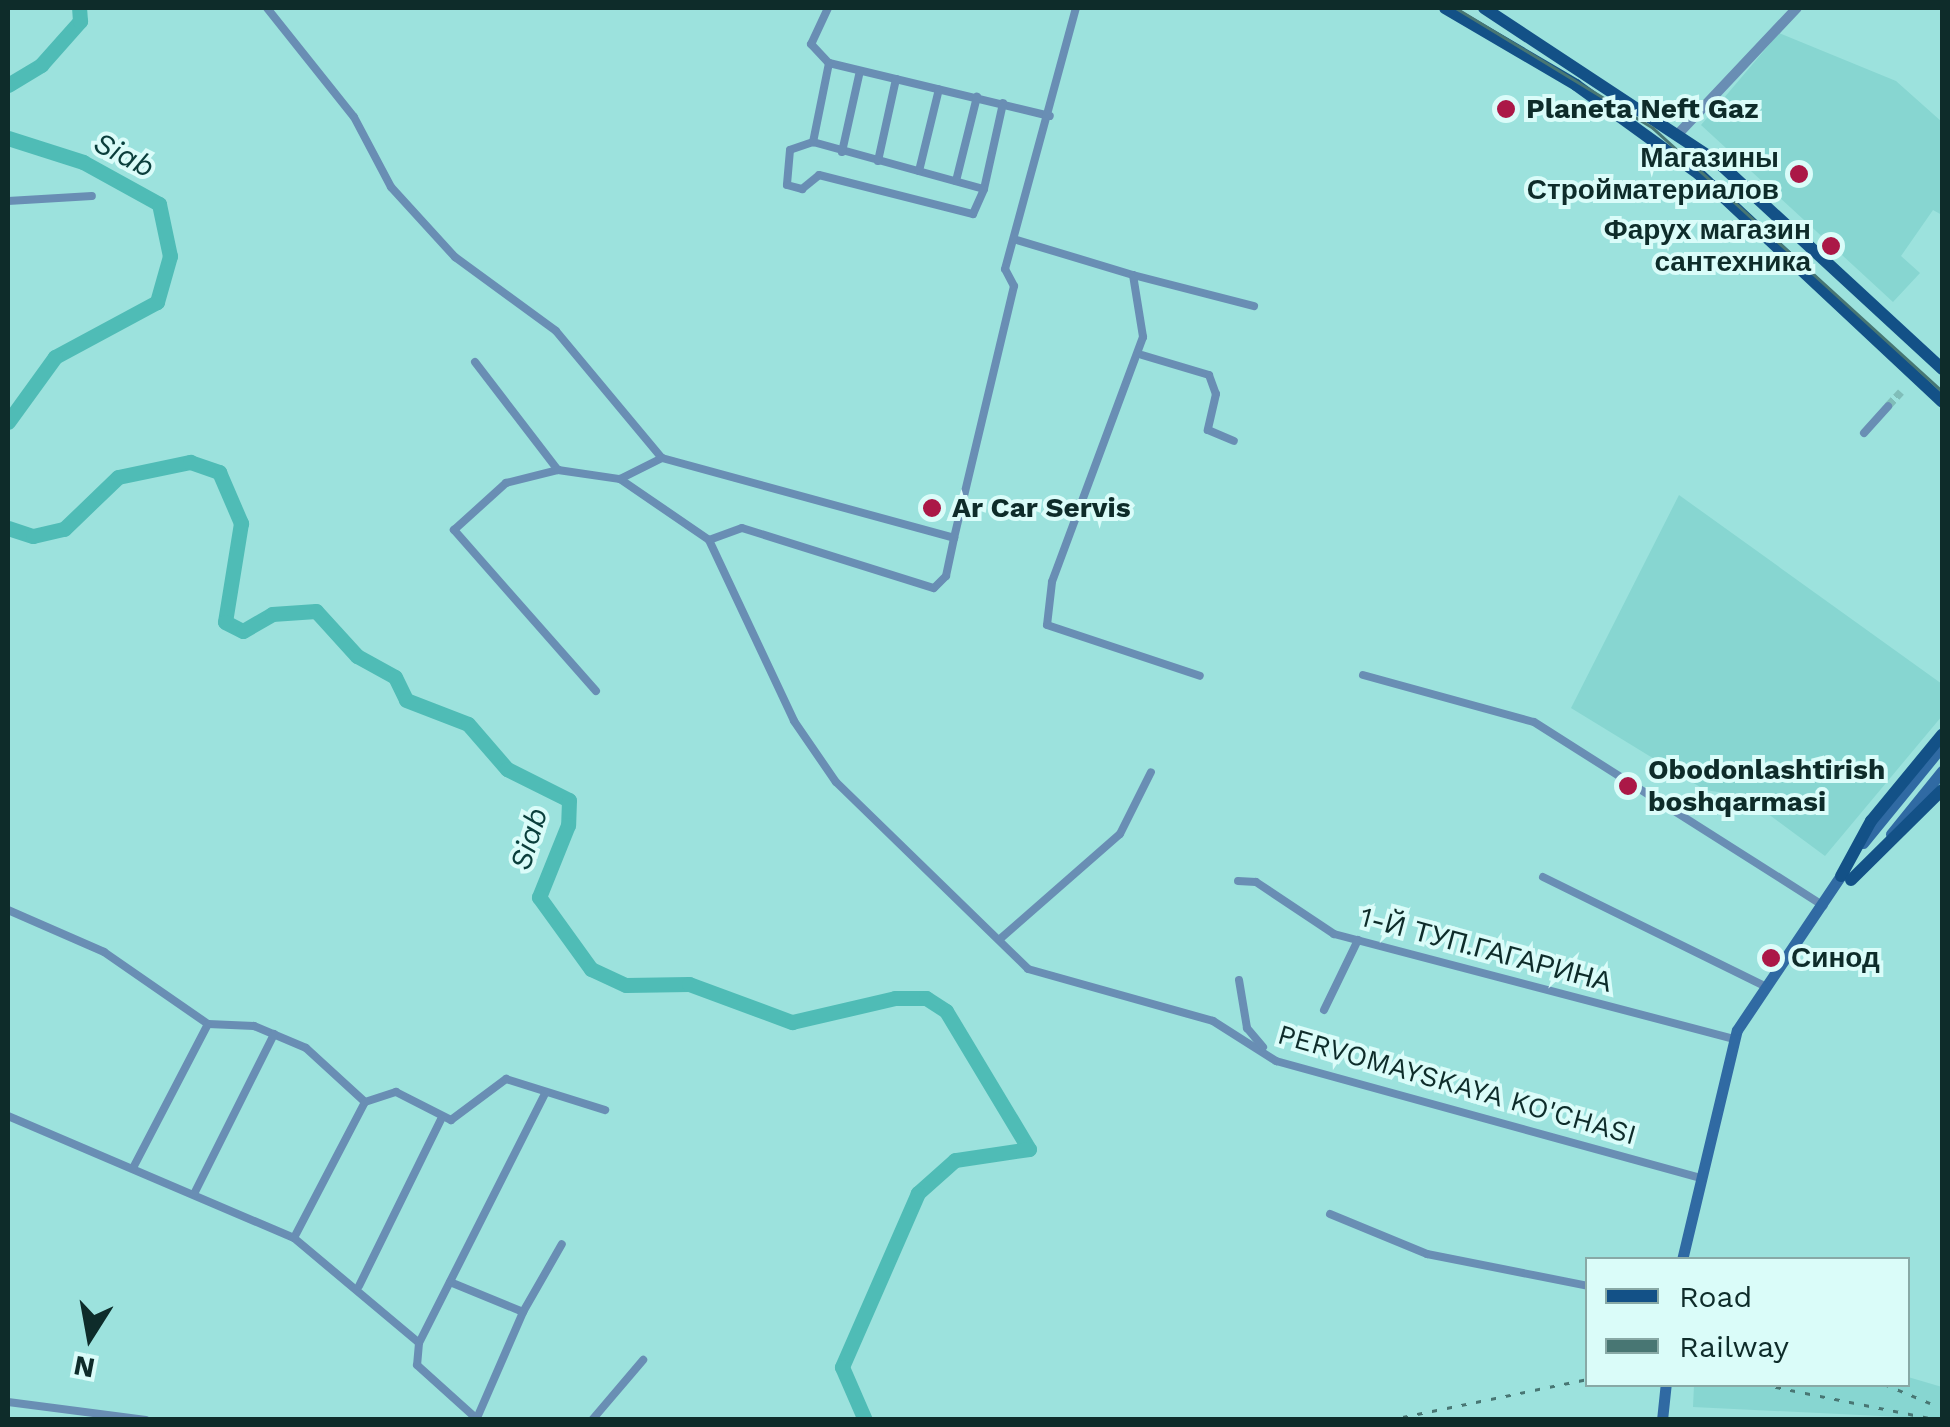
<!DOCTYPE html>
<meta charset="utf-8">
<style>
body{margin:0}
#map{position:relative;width:1950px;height:1427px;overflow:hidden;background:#9ce2dd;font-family:"Work Sans",sans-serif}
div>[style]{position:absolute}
.built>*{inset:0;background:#87d6d1}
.river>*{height:15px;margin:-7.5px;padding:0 7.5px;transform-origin:7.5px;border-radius:7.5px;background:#4fbcb6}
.minor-tunnel>*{height:8px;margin-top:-4px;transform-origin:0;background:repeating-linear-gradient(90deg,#80beb9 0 8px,transparent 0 12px)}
.minor>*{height:8px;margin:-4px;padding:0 4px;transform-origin:4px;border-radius:4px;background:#698eb4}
.tertiary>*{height:10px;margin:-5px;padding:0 5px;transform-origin:5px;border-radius:5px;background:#698eb4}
.secondary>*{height:11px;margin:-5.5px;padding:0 5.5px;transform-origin:5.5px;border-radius:5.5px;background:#306aa3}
.primary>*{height:12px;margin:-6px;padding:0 6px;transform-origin:6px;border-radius:6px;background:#135187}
.tram>*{height:2.5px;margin:-1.25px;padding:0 1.25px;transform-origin:1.25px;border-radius:1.25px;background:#487673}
.rail>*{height:2.5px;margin-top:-1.25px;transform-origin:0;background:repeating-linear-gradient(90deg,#487673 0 5px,transparent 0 15px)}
.dots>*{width:28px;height:28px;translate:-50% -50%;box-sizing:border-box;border:5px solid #dafcf9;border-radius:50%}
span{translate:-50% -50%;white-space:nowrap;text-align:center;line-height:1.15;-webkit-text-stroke:8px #dafcf9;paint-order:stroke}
.poi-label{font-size:28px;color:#0e2c2a;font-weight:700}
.left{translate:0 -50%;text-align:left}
.right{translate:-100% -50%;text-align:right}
.street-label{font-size:28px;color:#0e2c2a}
.water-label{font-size:30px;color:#0a3e3b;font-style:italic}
.frame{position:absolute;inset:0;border:10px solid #0e2c2a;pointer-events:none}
.legend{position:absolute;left:1585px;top:1257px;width:325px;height:130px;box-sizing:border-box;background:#dafcf9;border:2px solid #88a9a6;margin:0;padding:12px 18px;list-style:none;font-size:30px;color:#0e2c2a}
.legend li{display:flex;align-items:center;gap:20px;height:50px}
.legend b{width:50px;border:2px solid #88a9a6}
.north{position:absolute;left:40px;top:1287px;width:100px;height:100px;-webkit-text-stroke:8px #dafcf9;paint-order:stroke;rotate:191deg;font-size:28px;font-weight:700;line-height:40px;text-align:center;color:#0e2c2a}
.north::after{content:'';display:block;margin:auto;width:35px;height:45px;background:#0e2c2a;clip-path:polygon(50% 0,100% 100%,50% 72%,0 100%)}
</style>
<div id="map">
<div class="built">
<i style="clip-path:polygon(1779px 33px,1896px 81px,1942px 122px,1942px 215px,1933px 210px,1901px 256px,1920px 273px,1893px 302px,1701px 125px)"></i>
<i style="clip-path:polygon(1679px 495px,1942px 684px,1942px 716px,1825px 856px,1744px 796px,1705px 790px,1571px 708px)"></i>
<i style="clip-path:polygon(1908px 1377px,1942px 1387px,1942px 1419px,1693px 1407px,1694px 1385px,1908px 1384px)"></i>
</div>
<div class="river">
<i style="left:8px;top:85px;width:39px;rotate:-31deg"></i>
<i style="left:41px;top:65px;width:59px;rotate:-48.4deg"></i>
<i style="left:80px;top:21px;width:13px;rotate:-94deg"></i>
<i style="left:8px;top:138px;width:79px;rotate:17.7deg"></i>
<i style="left:83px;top:162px;width:87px;rotate:28.9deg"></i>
<i style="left:159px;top:204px;width:53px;rotate:78.1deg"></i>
<i style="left:170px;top:256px;width:48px;rotate:105.8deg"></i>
<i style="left:157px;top:302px;width:116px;rotate:151.7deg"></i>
<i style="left:55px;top:357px;width:80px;rotate:125.9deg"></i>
<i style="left:8px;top:528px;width:26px;rotate:18deg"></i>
<i style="left:33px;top:536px;width:32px;rotate:-13deg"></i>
<i style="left:64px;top:529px;width:75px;rotate:-43.9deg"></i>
<i style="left:118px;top:477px;width:74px;rotate:-11.8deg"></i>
<i style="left:190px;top:462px;width:31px;rotate:19deg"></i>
<i style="left:219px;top:472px;width:56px;rotate:66.7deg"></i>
<i style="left:241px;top:523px;width:100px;rotate:99.2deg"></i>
<i style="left:225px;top:622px;width:20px;rotate:27deg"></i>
<i style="left:243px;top:631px;width:34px;rotate:-30deg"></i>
<i style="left:272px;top:614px;width:44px;rotate:-3.9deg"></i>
<i style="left:316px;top:611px;width:61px;rotate:47.7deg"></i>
<i style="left:357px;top:656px;width:43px;rotate:28.9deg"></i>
<i style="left:395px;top:677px;width:25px;rotate:64deg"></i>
<i style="left:406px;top:700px;width:66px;rotate:21.2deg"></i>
<i style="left:468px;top:724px;width:60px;rotate:49.1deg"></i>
<i style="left:507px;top:769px;width:69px;rotate:26.6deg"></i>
<i style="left:569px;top:800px;width:25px;rotate:92deg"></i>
<i style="left:568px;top:825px;width:78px;rotate:111.9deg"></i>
<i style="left:539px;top:897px;width:89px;rotate:54.2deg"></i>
<i style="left:591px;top:969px;width:38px;rotate:25deg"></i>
<i style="left:626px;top:985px;width:63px;rotate:-0.9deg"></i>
<i style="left:689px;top:984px;width:110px;rotate:20.3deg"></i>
<i style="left:792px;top:1022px;width:106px;rotate:-13.1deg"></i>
<i style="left:895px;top:998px;width:31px"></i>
<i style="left:926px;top:998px;width:24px;rotate:33deg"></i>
<i style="left:946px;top:1011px;width:161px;rotate:59deg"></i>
<i style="left:1029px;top:1149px;width:75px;rotate:171.5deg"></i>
<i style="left:955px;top:1160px;width:50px;rotate:138.3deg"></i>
<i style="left:918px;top:1193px;width:190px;rotate:113.6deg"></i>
<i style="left:842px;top:1367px;width:58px;rotate:66.5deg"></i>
</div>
<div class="minor-tunnel">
<i style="left:1888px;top:406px;width:19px;rotate:-47deg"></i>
</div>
<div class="minor">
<i style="left:267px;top:8px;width:139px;rotate:51.4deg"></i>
<i style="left:354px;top:117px;width:79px;rotate:62.1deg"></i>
<i style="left:391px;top:187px;width:95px;rotate:47.6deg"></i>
<i style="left:455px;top:257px;width:125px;rotate:36.2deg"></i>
<i style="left:556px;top:331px;width:165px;rotate:50.2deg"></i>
<i style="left:828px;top:8px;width:40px;rotate:115deg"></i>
<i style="left:811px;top:44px;width:26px;rotate:47deg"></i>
<i style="left:829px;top:63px;width:227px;rotate:13.5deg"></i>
<i style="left:829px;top:63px;width:81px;rotate:101.4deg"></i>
<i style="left:813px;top:142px;width:177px;rotate:15.4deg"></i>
<i style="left:984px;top:189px;width:88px;rotate:-77.5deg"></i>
<i style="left:813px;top:142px;width:24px;rotate:161deg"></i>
<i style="left:790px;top:150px;width:35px;rotate:95deg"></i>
<i style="left:787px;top:185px;width:16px;rotate:15deg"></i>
<i style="left:802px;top:189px;width:22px;rotate:-39deg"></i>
<i style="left:819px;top:175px;width:159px;rotate:14.2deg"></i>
<i style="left:973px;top:214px;width:27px;rotate:-66deg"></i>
<i style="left:842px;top:152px;width:83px;rotate:-77.5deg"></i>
<i style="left:878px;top:161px;width:84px;rotate:-77.6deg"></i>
<i style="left:919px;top:171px;width:84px;rotate:-76.3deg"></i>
<i style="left:956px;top:181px;width:87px;rotate:-76deg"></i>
<i style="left:8px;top:201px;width:84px;rotate:-3.4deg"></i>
<i style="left:1017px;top:240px;width:121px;rotate:16.8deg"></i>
<i style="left:1133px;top:275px;width:63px;rotate:80.8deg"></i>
<i style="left:1143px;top:337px;width:261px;rotate:110.4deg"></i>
<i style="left:1052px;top:582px;width:43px;rotate:96.6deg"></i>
<i style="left:1047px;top:625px;width:161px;rotate:18.4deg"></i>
<i style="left:1133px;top:275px;width:125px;rotate:14.4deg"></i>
<i style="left:1142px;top:355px;width:70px;rotate:16.6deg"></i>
<i style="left:1209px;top:375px;width:20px;rotate:70deg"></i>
<i style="left:1216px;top:394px;width:37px;rotate:103deg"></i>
<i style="left:1208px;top:430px;width:28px;rotate:23deg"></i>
<i style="left:475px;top:362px;width:136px;rotate:52.5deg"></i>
<i style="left:1864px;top:433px;width:36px;rotate:-48deg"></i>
<i style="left:620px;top:479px;width:108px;rotate:34.4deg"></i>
<i style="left:709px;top:540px;width:200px;rotate:64.8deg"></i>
<i style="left:794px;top:721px;width:74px;rotate:55.5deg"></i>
<i style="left:836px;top:782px;width:268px;rotate:44.2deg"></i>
<i style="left:1028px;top:969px;width:192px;rotate:15.7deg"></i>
<i style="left:1213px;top:1021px;width:75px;rotate:32.4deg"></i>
<i style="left:1276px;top:1061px;width:440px;rotate:15.4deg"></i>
<i style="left:709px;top:540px;width:35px;rotate:-20deg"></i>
<i style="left:742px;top:528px;width:201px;rotate:17.4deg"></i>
<i style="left:934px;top:588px;width:17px;rotate:-45deg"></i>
<i style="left:946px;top:576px;width:39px;rotate:-78deg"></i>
<i style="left:1363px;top:675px;width:177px;rotate:15.4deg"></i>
<i style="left:1534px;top:722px;width:343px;rotate:32.4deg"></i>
<i style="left:596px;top:691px;width:215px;rotate:-131.4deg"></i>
<i style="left:454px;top:530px;width:70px;rotate:-42.1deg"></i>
<i style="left:506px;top:483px;width:54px;rotate:-14deg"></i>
<i style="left:558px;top:470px;width:63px;rotate:8.3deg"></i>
<i style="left:620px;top:479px;width:47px;rotate:-26.6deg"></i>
<i style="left:662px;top:458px;width:303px;rotate:15.3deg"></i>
<i style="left:954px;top:538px;width:259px;rotate:-76.6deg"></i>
<i style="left:1014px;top:286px;width:19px;rotate:-118deg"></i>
<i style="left:1005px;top:269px;width:270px;rotate:-74.8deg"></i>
<i style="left:1543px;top:877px;width:250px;rotate:26.2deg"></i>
<i style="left:1238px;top:881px;width:18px;rotate:3deg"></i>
<i style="left:1256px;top:882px;width:94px;rotate:33.7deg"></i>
<i style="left:1334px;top:934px;width:414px;rotate:14.7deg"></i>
<i style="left:8px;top:910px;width:105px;rotate:23.6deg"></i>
<i style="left:104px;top:952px;width:126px;rotate:34.7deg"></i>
<i style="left:208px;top:1024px;width:46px;rotate:2.5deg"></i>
<i style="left:254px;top:1026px;width:56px;rotate:22.9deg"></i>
<i style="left:306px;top:1048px;width:80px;rotate:42.5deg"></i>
<i style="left:365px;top:1102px;width:153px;rotate:117.6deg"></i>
<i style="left:1000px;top:939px;width:159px;rotate:-41.2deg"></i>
<i style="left:1120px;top:834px;width:69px;rotate:-63.4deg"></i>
<i style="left:1239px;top:980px;width:49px;rotate:80.5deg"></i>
<i style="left:1247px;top:1028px;width:25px;rotate:50deg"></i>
<i style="left:1324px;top:1010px;width:78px;rotate:-64.1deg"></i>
<i style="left:365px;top:1102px;width:33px;rotate:-18deg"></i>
<i style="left:396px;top:1092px;width:62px;rotate:27deg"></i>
<i style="left:451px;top:1120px;width:69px;rotate:-36.7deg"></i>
<i style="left:506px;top:1079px;width:104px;rotate:17.4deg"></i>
<i style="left:8px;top:1116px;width:311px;rotate:23.1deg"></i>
<i style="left:294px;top:1238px;width:163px;rotate:40deg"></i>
<i style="left:419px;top:1343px;width:281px;rotate:-63.2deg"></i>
<i style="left:133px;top:1168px;width:162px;rotate:-62.5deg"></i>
<i style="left:194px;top:1194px;width:179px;rotate:-63.4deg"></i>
<i style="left:1330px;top:1214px;width:105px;rotate:22.4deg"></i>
<i style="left:1427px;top:1254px;width:164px;rotate:11.2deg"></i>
<i style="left:450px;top:1282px;width:79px;rotate:22.3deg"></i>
<i style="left:523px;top:1312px;width:78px;rotate:-60.2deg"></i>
<i style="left:359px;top:1286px;width:186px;rotate:-63.8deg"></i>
<i style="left:419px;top:1343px;width:22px;rotate:95deg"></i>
<i style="left:417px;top:1365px;width:81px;rotate:42deg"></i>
<i style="left:8px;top:1402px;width:139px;rotate:7.4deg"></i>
<i style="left:477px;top:1418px;width:116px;rotate:-66.5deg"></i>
<i style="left:592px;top:1420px;width:79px;rotate:-49.6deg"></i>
</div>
<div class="tertiary">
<i style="left:1679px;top:133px;width:172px;rotate:-46.7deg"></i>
</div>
<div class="secondary">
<i style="left:1891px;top:834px;width:81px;rotate:-51deg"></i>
<i style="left:1863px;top:843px;width:125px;rotate:-50.8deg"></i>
<i style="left:1682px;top:1260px;width:236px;rotate:-76.6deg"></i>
<i style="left:1737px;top:1030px;width:192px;rotate:-56.1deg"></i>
<i style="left:1662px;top:1420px;width:36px;rotate:-84deg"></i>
</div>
<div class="primary">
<i style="left:1445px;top:8px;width:152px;rotate:30.4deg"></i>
<i style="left:1576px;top:85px;width:152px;rotate:35.9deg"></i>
<i style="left:1699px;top:174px;width:333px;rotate:43.1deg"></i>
<i style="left:1484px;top:8px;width:282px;rotate:33.4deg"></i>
<i style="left:1719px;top:163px;width:304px;rotate:42.7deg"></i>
<i style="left:1841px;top:876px;width:63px;rotate:-61.4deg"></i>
<i style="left:1871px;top:821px;width:112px;rotate:-50.5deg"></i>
<i style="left:1851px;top:880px;width:128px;rotate:-44.7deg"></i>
</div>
<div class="tram">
<i style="left:1456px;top:8px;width:231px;rotate:31.3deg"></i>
<i style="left:1653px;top:128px;width:391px;rotate:42.3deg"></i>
</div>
<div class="rail">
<i style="left:1761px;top:1384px;width:182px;rotate:11.4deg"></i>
<i style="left:1884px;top:1384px;width:50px;rotate:22.4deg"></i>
<i style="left:8px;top:1418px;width:13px;rotate:9deg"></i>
<i style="left:1388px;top:1420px;width:204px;rotate:-11.6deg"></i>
</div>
<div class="dots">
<i style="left:1506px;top:109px;background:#ab1847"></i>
<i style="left:1799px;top:174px;background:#ab1847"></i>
<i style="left:1831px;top:246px;background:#ab1847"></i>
<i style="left:932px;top:508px;background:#ab1847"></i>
<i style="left:1628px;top:786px;background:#ab1847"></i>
<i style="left:1771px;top:958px;background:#ab1847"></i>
</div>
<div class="poi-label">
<span class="left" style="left:1526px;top:109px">Planeta Neft Gaz</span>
<span class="right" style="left:1779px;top:174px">Магазины<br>Стройматериалов</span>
<span class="right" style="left:1811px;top:246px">Фарух магазин<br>сантехника</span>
<span class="left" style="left:952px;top:508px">Ar Car Servis</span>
<span class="left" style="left:1648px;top:786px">Obodonlashtirish<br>boshqarmasi</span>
<span class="left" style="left:1791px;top:958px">Синод</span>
</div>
<div class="street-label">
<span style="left:1486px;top:950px;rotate:15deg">1-Й ТУП.ГАГАРИНА</span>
<span style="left:1457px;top:1085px;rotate:16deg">PERVOMAYSKAYA KO'CHASI</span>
</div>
<div class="water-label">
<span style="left:124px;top:155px;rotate:27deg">Siab</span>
<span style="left:529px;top:839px;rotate:-73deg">Siab</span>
</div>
<div class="frame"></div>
<ul class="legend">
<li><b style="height:12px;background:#135187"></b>Road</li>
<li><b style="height:12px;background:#487673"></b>Railway</li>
</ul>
<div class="north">N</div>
</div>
